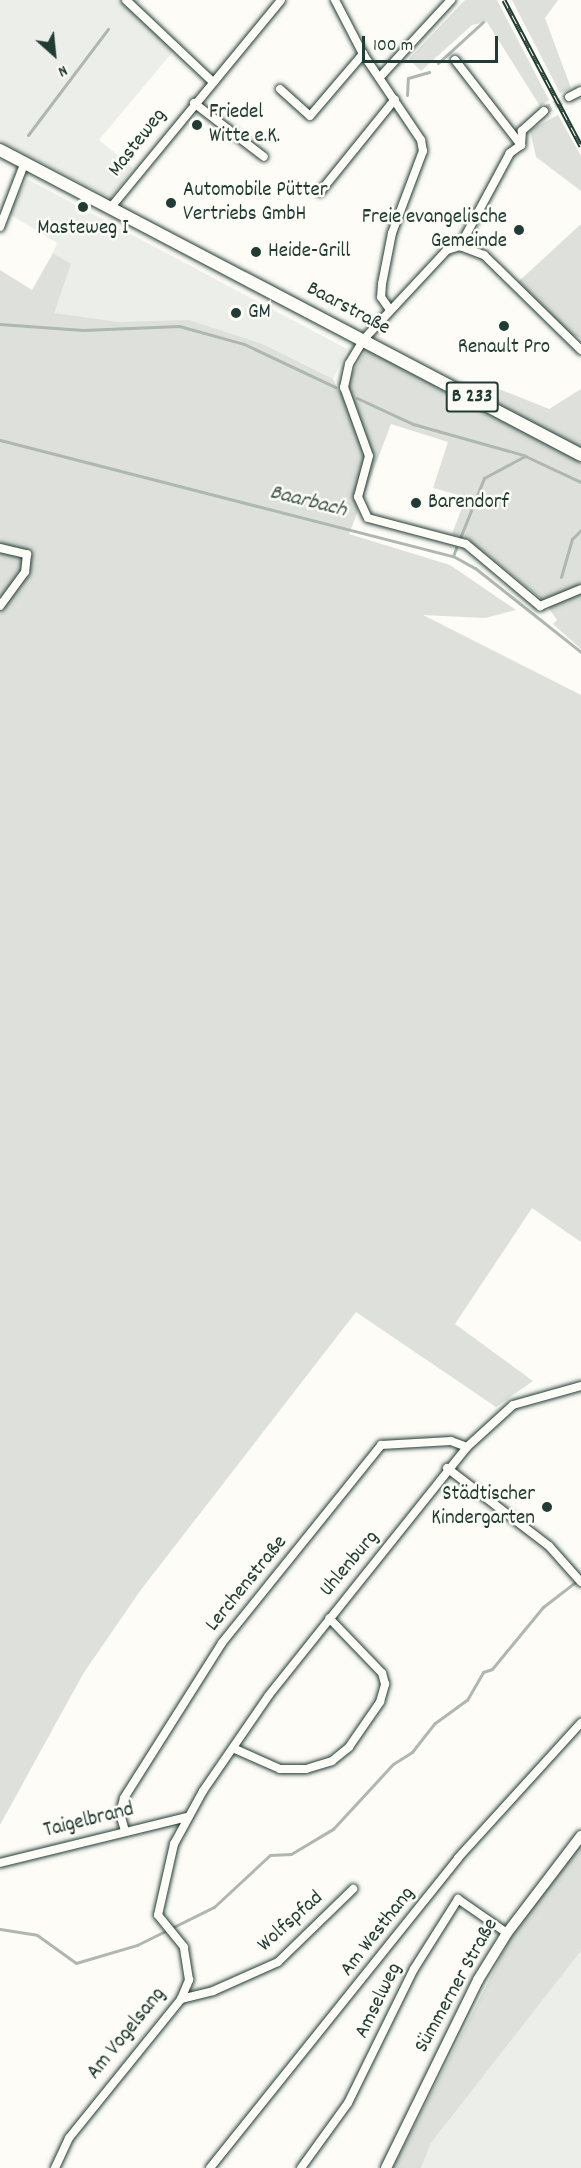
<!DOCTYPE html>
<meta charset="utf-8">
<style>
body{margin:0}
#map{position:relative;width:581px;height:2168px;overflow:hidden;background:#fdfcf7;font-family:Dekko,sans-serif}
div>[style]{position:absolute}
.built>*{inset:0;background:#eceee9}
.green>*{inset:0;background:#dde0db}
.stream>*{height:3px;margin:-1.5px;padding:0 1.5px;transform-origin:1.5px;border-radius:1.5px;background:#aeb8b1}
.street-tunnel>*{height:8px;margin-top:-4px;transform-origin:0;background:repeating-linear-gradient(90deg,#d1d6d0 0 8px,transparent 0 12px)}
.roads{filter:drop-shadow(0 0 2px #1f3d34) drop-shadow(0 0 2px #1f3d34)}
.street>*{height:8px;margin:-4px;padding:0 4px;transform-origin:4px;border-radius:4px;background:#fdfcf7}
.secondary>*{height:10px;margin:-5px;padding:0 5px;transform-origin:5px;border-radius:5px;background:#fdfcf7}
.primary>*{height:12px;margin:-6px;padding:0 6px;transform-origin:6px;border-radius:6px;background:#fdfcf7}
.rail>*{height:5px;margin-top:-2.5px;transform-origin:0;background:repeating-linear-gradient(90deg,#fdfcf7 0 9px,#1f3d34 0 18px);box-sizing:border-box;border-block:2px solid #1f3d34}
.dots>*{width:16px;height:16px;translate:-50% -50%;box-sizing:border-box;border:3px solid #fdfcf7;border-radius:50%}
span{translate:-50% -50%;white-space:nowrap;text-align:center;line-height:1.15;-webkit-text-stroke:5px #fdfcf7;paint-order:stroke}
.shield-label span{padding:2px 4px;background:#fdfcf7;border:2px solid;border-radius:4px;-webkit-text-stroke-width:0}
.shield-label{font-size:20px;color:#1f3d34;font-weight:700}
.poi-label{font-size:21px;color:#1f3d34}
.left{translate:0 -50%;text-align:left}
.right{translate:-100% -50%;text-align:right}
.street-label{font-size:21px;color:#1f3d34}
.water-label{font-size:22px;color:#435c53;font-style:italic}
.north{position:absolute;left:24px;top:24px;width:60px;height:60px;-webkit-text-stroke:4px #fdfcf7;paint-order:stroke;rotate:153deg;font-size:16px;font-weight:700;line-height:24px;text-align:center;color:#1f3d34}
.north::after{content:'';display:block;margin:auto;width:21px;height:27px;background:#1f3d34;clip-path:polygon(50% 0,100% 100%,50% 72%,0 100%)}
.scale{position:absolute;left:362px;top:36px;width:136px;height:27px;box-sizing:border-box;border:3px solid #1f3d34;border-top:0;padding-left:8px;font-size:18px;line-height:21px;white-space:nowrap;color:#1f3d34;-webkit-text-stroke:4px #fdfcf7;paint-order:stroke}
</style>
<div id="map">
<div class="built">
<i style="clip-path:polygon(0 0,141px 0,131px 9px,175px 49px,99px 140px,133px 168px,111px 198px,0 141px)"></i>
<i style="clip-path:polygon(27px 179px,347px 349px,333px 379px,265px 345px,53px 313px,71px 264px,53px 253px,57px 243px,8px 213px)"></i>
<i style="clip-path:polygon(581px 1951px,581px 2168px,421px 2168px,431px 2143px)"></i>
</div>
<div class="green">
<i style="clip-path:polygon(465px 0,497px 0,549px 100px,540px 106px,487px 22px,472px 25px,421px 71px,409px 59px)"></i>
<i style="clip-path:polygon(512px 0,558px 0,545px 18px,571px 88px,560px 93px)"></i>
<i style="clip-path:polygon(558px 115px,581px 156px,581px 191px,536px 157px,530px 130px)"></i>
<i style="clip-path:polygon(581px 224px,581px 338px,568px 333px,517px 283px)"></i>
<i style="clip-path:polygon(53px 253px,71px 264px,54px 313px,119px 322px,189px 320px,265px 345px,333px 379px,340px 394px,366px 350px,484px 398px,499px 389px,549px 409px,581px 389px,581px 649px,553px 624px,557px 620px,544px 601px,467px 539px,452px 534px,466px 497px,433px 488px,448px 442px,391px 424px,349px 534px,450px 565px,516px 610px,485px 618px,423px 615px,581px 695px,581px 1242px,532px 1208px,455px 1324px,533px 1381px,496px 1407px,356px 1312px,140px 1591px,83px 1674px,0 1825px,0 270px,32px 290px)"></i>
<i style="clip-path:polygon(581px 1844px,581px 1951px,431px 2143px,421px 2168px,393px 2168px,511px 1937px)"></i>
</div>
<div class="stream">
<i style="left:438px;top:63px;width:61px;rotate:-42.3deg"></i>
<i style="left:407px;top:95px;width:17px;rotate:-87deg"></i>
<i style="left:408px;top:78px;width:22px;rotate:-16deg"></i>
<i style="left:28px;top:135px;width:133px;rotate:-53deg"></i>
<i style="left:0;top:324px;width:83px;rotate:4.1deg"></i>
<i style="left:83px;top:330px;width:96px;rotate:-2.4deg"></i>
<i style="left:179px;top:326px;width:67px;rotate:15.5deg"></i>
<i style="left:244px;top:344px;width:101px;rotate:25.3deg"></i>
<i style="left:357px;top:398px;width:62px;rotate:24.9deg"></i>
<i style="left:413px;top:424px;width:114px;rotate:15.7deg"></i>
<i style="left:523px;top:455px;width:64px;rotate:25deg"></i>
<i style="left:0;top:440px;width:468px;rotate:14.4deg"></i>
<i style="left:453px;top:556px;width:25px;rotate:29deg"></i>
<i style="left:475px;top:568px;width:135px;rotate:38.4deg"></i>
<i style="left:460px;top:538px;width:65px;rotate:-68.2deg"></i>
<i style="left:484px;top:478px;width:47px;rotate:-28.2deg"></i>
<i style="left:453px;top:556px;width:9px;rotate:-69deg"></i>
<i style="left:561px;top:577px;width:40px;rotate:-74deg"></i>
<i style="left:572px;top:539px;width:13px;rotate:-45deg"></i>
<i style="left:0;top:1929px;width:37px;rotate:9deg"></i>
<i style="left:37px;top:1935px;width:48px;rotate:35.7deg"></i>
<i style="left:76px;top:1963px;width:64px;rotate:-16.4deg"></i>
<i style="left:137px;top:1945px;width:86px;rotate:-26.3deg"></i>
<i style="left:214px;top:1907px;width:76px;rotate:-42.9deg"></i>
<i style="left:270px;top:1855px;width:21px;rotate:-3deg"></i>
<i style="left:291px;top:1854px;width:49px;rotate:-30.8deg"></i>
<i style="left:333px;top:1829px;width:88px;rotate:-47.3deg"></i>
<i style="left:393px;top:1764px;width:22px;rotate:-32deg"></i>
<i style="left:412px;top:1752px;width:37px;rotate:-52deg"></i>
<i style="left:435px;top:1723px;width:39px;rotate:-36deg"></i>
<i style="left:467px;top:1700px;width:32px;rotate:-60deg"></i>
<i style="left:483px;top:1672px;width:9px;rotate:-18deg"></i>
<i style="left:492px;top:1669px;width:80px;rotate:-50.6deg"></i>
<i style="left:543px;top:1607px;width:44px;rotate:-37.6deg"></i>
</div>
<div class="street-tunnel">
<i style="left:544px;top:111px;width:29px;rotate:-29deg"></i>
</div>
<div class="roads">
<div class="street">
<i style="left:126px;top:0;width:120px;rotate:43.3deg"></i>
<i style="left:335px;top:0;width:61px;rotate:62.6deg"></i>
<i style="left:363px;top:54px;width:104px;rotate:56deg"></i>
<i style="left:421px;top:140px;width:11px;rotate:80deg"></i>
<i style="left:423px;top:151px;width:88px;rotate:110.7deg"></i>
<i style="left:392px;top:233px;width:52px;rotate:101.1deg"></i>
<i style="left:382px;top:284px;width:13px;rotate:94deg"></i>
<i style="left:381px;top:297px;width:16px;rotate:55deg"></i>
<i style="left:455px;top:60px;width:108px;rotate:52.2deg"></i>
<i style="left:380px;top:77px;width:105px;rotate:-47.3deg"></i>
<i style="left:280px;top:89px;width:40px;rotate:42deg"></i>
<i style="left:310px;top:116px;width:82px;rotate:-49.5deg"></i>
<i style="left:569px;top:97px;width:13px;rotate:-27deg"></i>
<i style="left:194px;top:103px;width:88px;rotate:37.6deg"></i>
<i style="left:544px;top:111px;width:30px;rotate:138deg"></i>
<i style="left:522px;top:131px;width:14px;rotate:94deg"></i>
<i style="left:521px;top:145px;width:14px;rotate:144deg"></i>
<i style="left:510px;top:153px;width:106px;rotate:118.3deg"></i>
<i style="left:460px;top:246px;width:14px;rotate:163deg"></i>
<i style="left:447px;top:250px;width:122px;rotate:133deg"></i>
<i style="left:364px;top:339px;width:29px;rotate:121deg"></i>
<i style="left:349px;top:364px;width:24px;rotate:102deg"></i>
<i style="left:344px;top:387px;width:73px;rotate:70.1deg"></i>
<i style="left:369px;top:456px;width:42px;rotate:105deg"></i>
<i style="left:358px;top:497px;width:23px;rotate:65deg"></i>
<i style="left:368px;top:518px;width:101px;rotate:14.9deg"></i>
<i style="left:466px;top:544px;width:97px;rotate:40deg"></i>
<i style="left:540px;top:606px;width:44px;rotate:-22.5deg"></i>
<i style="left:320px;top:192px;width:119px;rotate:-51.1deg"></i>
<i style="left:112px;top:206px;width:266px;rotate:-50.6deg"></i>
<i style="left:0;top:227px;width:70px;rotate:-69deg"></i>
<i style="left:460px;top:246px;width:26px;rotate:21deg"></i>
<i style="left:484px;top:255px;width:136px;rotate:44.4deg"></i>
<i style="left:0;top:548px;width:28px;rotate:13deg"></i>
<i style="left:27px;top:554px;width:18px;rotate:96deg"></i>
<i style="left:25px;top:572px;width:42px;rotate:126.3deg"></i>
<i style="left:447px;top:1468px;width:128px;rotate:37.4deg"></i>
<i style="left:549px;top:1546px;width:48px;rotate:48.4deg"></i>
<i style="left:235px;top:1749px;width:49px;rotate:24deg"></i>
<i style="left:280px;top:1769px;width:26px"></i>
<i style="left:306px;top:1769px;width:27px;rotate:-17deg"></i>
<i style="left:332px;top:1761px;width:22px;rotate:-39deg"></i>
<i style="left:349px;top:1747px;width:55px;rotate:-55.4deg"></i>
<i style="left:380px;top:1702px;width:19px;rotate:-74deg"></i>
<i style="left:385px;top:1684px;width:11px;rotate:-105deg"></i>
<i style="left:382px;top:1673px;width:76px;rotate:-133.9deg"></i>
<i style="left:125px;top:1831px;width:18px;rotate:-106deg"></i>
<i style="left:120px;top:1814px;width:16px;rotate:-76deg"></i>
<i style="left:124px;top:1798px;width:183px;rotate:-57.7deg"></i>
<i style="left:222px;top:1643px;width:254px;rotate:-51.2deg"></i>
<i style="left:381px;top:1445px;width:70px;rotate:-3.3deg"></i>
<i style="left:451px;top:1441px;width:17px;rotate:21deg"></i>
<i style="left:0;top:1863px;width:193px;rotate:-13.8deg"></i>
<i style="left:181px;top:1999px;width:33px;rotate:-14deg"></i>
<i style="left:213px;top:1991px;width:71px;rotate:-24deg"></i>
<i style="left:278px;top:1962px;width:105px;rotate:-44.2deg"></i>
<i style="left:55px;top:2168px;width:33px;rotate:-65deg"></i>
<i style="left:69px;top:2138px;width:179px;rotate:-51.1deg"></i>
<i style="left:181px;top:1999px;width:21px;rotate:-67deg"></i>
<i style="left:189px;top:1980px;width:33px;rotate:-99deg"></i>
<i style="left:184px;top:1947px;width:41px;rotate:-129.1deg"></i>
<i style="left:158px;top:1915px;width:73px;rotate:-77.3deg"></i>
<i style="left:174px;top:1844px;width:60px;rotate:-61.3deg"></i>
<i style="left:203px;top:1791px;width:116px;rotate:-55.5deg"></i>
<i style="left:269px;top:1695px;width:317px;rotate:-51.4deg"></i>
<i style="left:467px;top:1447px;width:62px;rotate:-42.4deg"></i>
<i style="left:513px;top:1405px;width:71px;rotate:-15.6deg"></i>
<i style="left:210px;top:2168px;width:397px;rotate:-51.3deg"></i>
<i style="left:458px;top:1858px;width:183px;rotate:-47.7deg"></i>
<i style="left:301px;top:2168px;width:80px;rotate:-54.1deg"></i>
<i style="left:348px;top:2103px;width:149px;rotate:-63.8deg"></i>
<i style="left:414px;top:1969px;width:83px;rotate:-57.8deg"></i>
<i style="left:458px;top:1899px;width:60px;rotate:34.8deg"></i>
</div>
<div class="secondary">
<i style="left:386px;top:2168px;width:209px;rotate:-63.9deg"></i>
<i style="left:478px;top:1980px;width:55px;rotate:-58.3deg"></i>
<i style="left:507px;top:1933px;width:122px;rotate:-52.7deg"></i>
</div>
<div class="primary">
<i style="left:0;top:150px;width:656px;rotate:27.7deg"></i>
</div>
</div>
<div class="rail">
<i style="left:504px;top:0;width:165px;rotate:62.2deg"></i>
</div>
<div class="dots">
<i style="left:197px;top:125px;background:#1f3d34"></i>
<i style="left:171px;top:203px;background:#1f3d34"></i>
<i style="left:83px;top:207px;background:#1f3d34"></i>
<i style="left:519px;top:230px;background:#1f3d34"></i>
<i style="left:256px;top:252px;background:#1f3d34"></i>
<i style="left:236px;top:313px;background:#1f3d34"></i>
<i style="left:504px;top:326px;background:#1f3d34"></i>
<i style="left:416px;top:503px;background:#1f3d34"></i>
<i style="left:547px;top:1507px;background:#1f3d34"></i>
</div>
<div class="shield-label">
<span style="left:472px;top:397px">B 233</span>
</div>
<div class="poi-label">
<span class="left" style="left:209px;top:125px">Friedel<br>Witte e.K.</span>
<span class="left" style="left:183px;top:203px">Automobile Pütter<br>Vertriebs GmbH</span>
<span class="right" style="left:507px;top:230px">Freie evangelische<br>Gemeinde</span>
<span style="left:83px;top:229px">Masteweg I</span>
<span class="left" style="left:268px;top:252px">Heide-Grill</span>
<span class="left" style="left:248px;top:313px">GM</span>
<span style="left:504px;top:348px">Renault Pro</span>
<span class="left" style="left:428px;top:503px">Barendorf</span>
<span class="right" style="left:535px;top:1507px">Städtischer<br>Kindergarten</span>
</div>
<div class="street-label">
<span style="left:138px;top:143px;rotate:-52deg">Masteweg</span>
<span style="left:348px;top:309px;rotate:28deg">Baarstraße</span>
<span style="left:350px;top:1564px;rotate:-50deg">Uhlenburg</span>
<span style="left:247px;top:1584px;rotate:-51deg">Lerchenstraße</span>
<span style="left:89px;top:1821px;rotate:-14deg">Taigelbrand</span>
<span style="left:291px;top:1922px;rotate:-42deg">Wolfspfad</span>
<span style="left:378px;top:1932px;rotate:-52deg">Am Westhang</span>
<span style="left:457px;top:1986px;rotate:-61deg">Sümmerner Straße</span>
<span style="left:379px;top:2001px;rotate:-64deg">Amselweg</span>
<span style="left:127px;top:2034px;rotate:-51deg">Am Vogelsang</span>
</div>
<div class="water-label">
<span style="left:308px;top:502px;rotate:14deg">Baarbach</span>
</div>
<div class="north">N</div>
<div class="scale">100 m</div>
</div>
